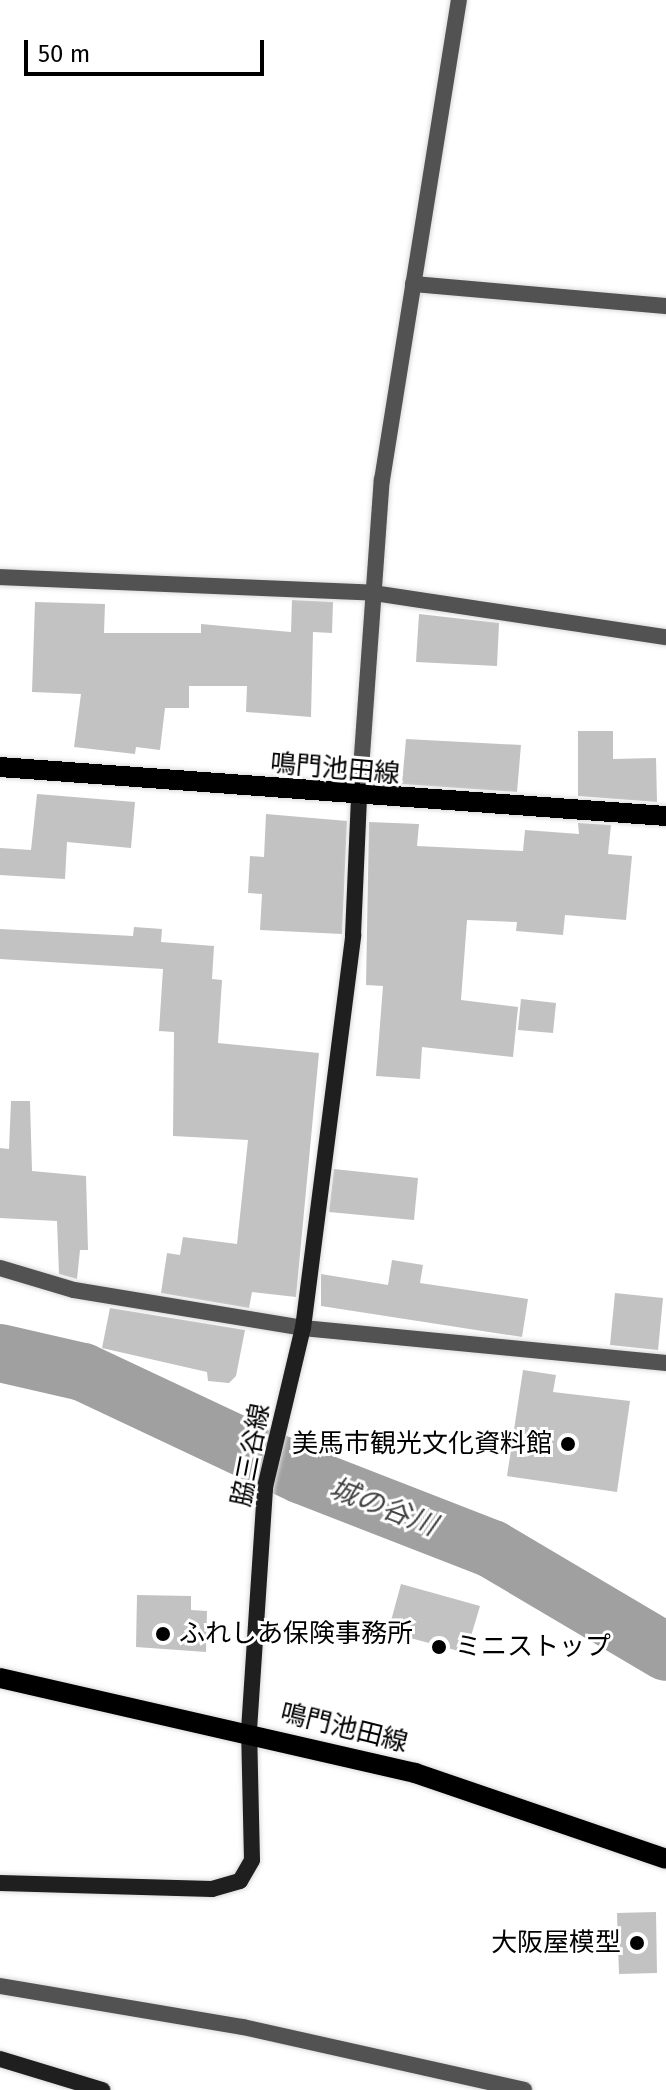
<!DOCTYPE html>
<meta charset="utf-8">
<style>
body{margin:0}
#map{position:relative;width:666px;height:2090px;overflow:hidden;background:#fff;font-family:"Fira Sans","Noto Sans JP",sans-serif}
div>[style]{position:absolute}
.river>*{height:58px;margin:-29px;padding:0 29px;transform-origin:29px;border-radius:29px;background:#a0a0a0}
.building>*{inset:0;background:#c2c2c2}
.roads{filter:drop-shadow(0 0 2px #dbdbdb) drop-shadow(0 0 2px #dbdbdb)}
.minor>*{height:16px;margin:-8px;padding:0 8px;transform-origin:8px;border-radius:8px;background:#525252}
.secondary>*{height:16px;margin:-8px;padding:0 8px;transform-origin:8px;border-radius:8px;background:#1f1f1f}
.primary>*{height:20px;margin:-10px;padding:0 10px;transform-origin:10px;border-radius:10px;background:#000}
.dots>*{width:22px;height:22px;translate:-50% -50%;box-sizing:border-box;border:4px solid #fff;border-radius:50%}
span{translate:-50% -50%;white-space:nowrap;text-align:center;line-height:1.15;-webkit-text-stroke:6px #fff;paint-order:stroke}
.street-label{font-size:26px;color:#000}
.poi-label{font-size:26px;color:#000}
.right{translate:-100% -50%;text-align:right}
.left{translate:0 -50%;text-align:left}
.water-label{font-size:28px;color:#414141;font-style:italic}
.scale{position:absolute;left:24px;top:40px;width:240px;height:36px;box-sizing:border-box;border:4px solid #000;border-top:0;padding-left:10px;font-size:24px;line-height:28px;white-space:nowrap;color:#000;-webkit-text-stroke:6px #fff;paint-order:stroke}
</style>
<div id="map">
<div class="river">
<i style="left:0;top:1353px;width:85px;rotate:12.9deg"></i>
<i style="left:83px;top:1372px;width:242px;rotate:25.2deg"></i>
<i style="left:302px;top:1475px;width:204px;rotate:21.3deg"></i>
<i style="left:492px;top:1549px;width:202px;rotate:30.6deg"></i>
</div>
<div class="building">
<i style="clip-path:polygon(292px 600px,333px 602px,332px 633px,313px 632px,311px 717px,246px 712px,247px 686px,189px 686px,189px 708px,165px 708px,160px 750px,136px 747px,135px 754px,74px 747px,81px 694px,32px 692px,35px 602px,105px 604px,104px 633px,201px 633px,201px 624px,291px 632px)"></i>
<i style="clip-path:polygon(419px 614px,499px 623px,497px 666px,416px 662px)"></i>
<i style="clip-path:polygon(578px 731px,613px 731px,613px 759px,656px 758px,657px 802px,578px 796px)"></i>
<i style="clip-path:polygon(406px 739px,521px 745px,517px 792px,402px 784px)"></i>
<i style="clip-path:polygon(37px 794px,135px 802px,131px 848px,67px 842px,65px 879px,0 875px,0 848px,31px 850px)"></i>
<i style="clip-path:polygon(266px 814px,347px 821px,342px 934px,260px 930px,262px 894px,248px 893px,250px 856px,264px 857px)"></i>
<i style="clip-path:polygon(369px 822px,419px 824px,417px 846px,523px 851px,525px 830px,579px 834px,578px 823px,611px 825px,608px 854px,632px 856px,626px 920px,565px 915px,563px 935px,516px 931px,517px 922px,467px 920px,461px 1000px,518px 1007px,513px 1057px,422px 1047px,420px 1079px,376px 1076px,383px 986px,366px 985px)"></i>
<i style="clip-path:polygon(134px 927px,162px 929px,161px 942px,214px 946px,212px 979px,222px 980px,218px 1043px,319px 1053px,296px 1297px,252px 1292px,249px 1308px,161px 1293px,167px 1253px,180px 1255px,183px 1237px,237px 1244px,248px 1140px,173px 1136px,174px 1032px,159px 1031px,163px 969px,0 959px,0 929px,133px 936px)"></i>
<i style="clip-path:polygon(521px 999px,556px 1003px,553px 1033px,518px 1030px)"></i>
<i style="clip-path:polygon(11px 1101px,30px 1101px,32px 1171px,86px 1176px,88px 1250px,80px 1250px,77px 1279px,59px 1274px,57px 1221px,0 1218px,0 1148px,9px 1149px)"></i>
<i style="clip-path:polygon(334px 1169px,418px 1178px,414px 1220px,329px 1212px)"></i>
<i style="clip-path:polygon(392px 1260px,423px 1265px,420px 1283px,528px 1299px,522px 1337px,321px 1306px,321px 1274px,388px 1285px)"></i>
<i style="clip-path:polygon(615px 1293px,663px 1298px,658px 1350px,610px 1345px)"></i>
<i style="clip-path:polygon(110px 1308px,245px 1330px,236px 1376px,229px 1383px,208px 1381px,207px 1372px,102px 1348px)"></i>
<i style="clip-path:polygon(523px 1370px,556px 1375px,553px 1392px,630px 1401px,617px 1492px,507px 1476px)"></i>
<i style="clip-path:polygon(401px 1584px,480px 1606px,466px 1653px,388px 1632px)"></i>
<i style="clip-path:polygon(137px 1595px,191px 1596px,191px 1610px,207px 1611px,206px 1652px,136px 1647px)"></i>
<i style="clip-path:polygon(656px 1912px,657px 1973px,619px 1974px,617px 1913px)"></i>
</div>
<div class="roads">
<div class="minor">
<i style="left:413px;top:284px;width:254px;rotate:5deg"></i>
<i style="left:0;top:577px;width:374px;rotate:2.4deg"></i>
<i style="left:374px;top:593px;width:295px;rotate:8.6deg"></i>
<i style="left:359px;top:797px;width:318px;rotate:-85.9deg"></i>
<i style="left:382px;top:480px;width:486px;rotate:-80.9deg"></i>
<i style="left:0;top:1268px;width:77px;rotate:16.6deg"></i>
<i style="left:74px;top:1290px;width:232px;rotate:9.4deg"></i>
<i style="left:303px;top:1328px;width:365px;rotate:5.5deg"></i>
<i style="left:0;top:1986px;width:246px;rotate:9.6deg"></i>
<i style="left:243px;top:2027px;width:288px;rotate:12.6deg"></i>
</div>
<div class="secondary">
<i style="left:0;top:1883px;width:212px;rotate:1.6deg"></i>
<i style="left:212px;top:1889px;width:29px;rotate:-16deg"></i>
<i style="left:240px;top:1881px;width:24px;rotate:-60deg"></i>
<i style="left:252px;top:1860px;width:130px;rotate:-91.3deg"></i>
<i style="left:249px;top:1730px;width:244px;rotate:-86.2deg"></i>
<i style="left:265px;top:1487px;width:163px;rotate:-76.6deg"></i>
<i style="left:303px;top:1328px;width:396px;rotate:-82.7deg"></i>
<i style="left:353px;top:935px;width:138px;rotate:-87.5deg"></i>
<i style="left:0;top:2059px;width:107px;rotate:16.9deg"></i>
</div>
<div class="primary">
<i style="left:0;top:767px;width:668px;rotate:4.21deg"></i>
<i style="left:0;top:1678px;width:426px;rotate:12.9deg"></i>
<i style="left:415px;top:1773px;width:265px;rotate:18.9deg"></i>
</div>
</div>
<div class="dots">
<i style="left:568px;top:1444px;background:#000"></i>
<i style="left:163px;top:1634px;background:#000"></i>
<i style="left:439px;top:1647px;background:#000"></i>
<i style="left:637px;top:1943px;background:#000"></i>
</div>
<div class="street-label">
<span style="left:335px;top:769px;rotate:5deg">鳴門池田線</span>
<span style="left:251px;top:1455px;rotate:-79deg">脇三谷線</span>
<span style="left:344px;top:1728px;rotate:14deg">鳴門池田線</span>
</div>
<div class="poi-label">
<span class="right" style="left:552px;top:1444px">美馬市観光文化資料館</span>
<span class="left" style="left:179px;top:1634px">ふれしあ保険事務所</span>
<span class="left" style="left:455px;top:1647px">ミニストップ</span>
<span class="right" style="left:621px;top:1943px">大阪屋模型</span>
</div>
<div class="water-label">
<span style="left:383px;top:1507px;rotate:21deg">城の谷川</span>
</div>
<div class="scale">50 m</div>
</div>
